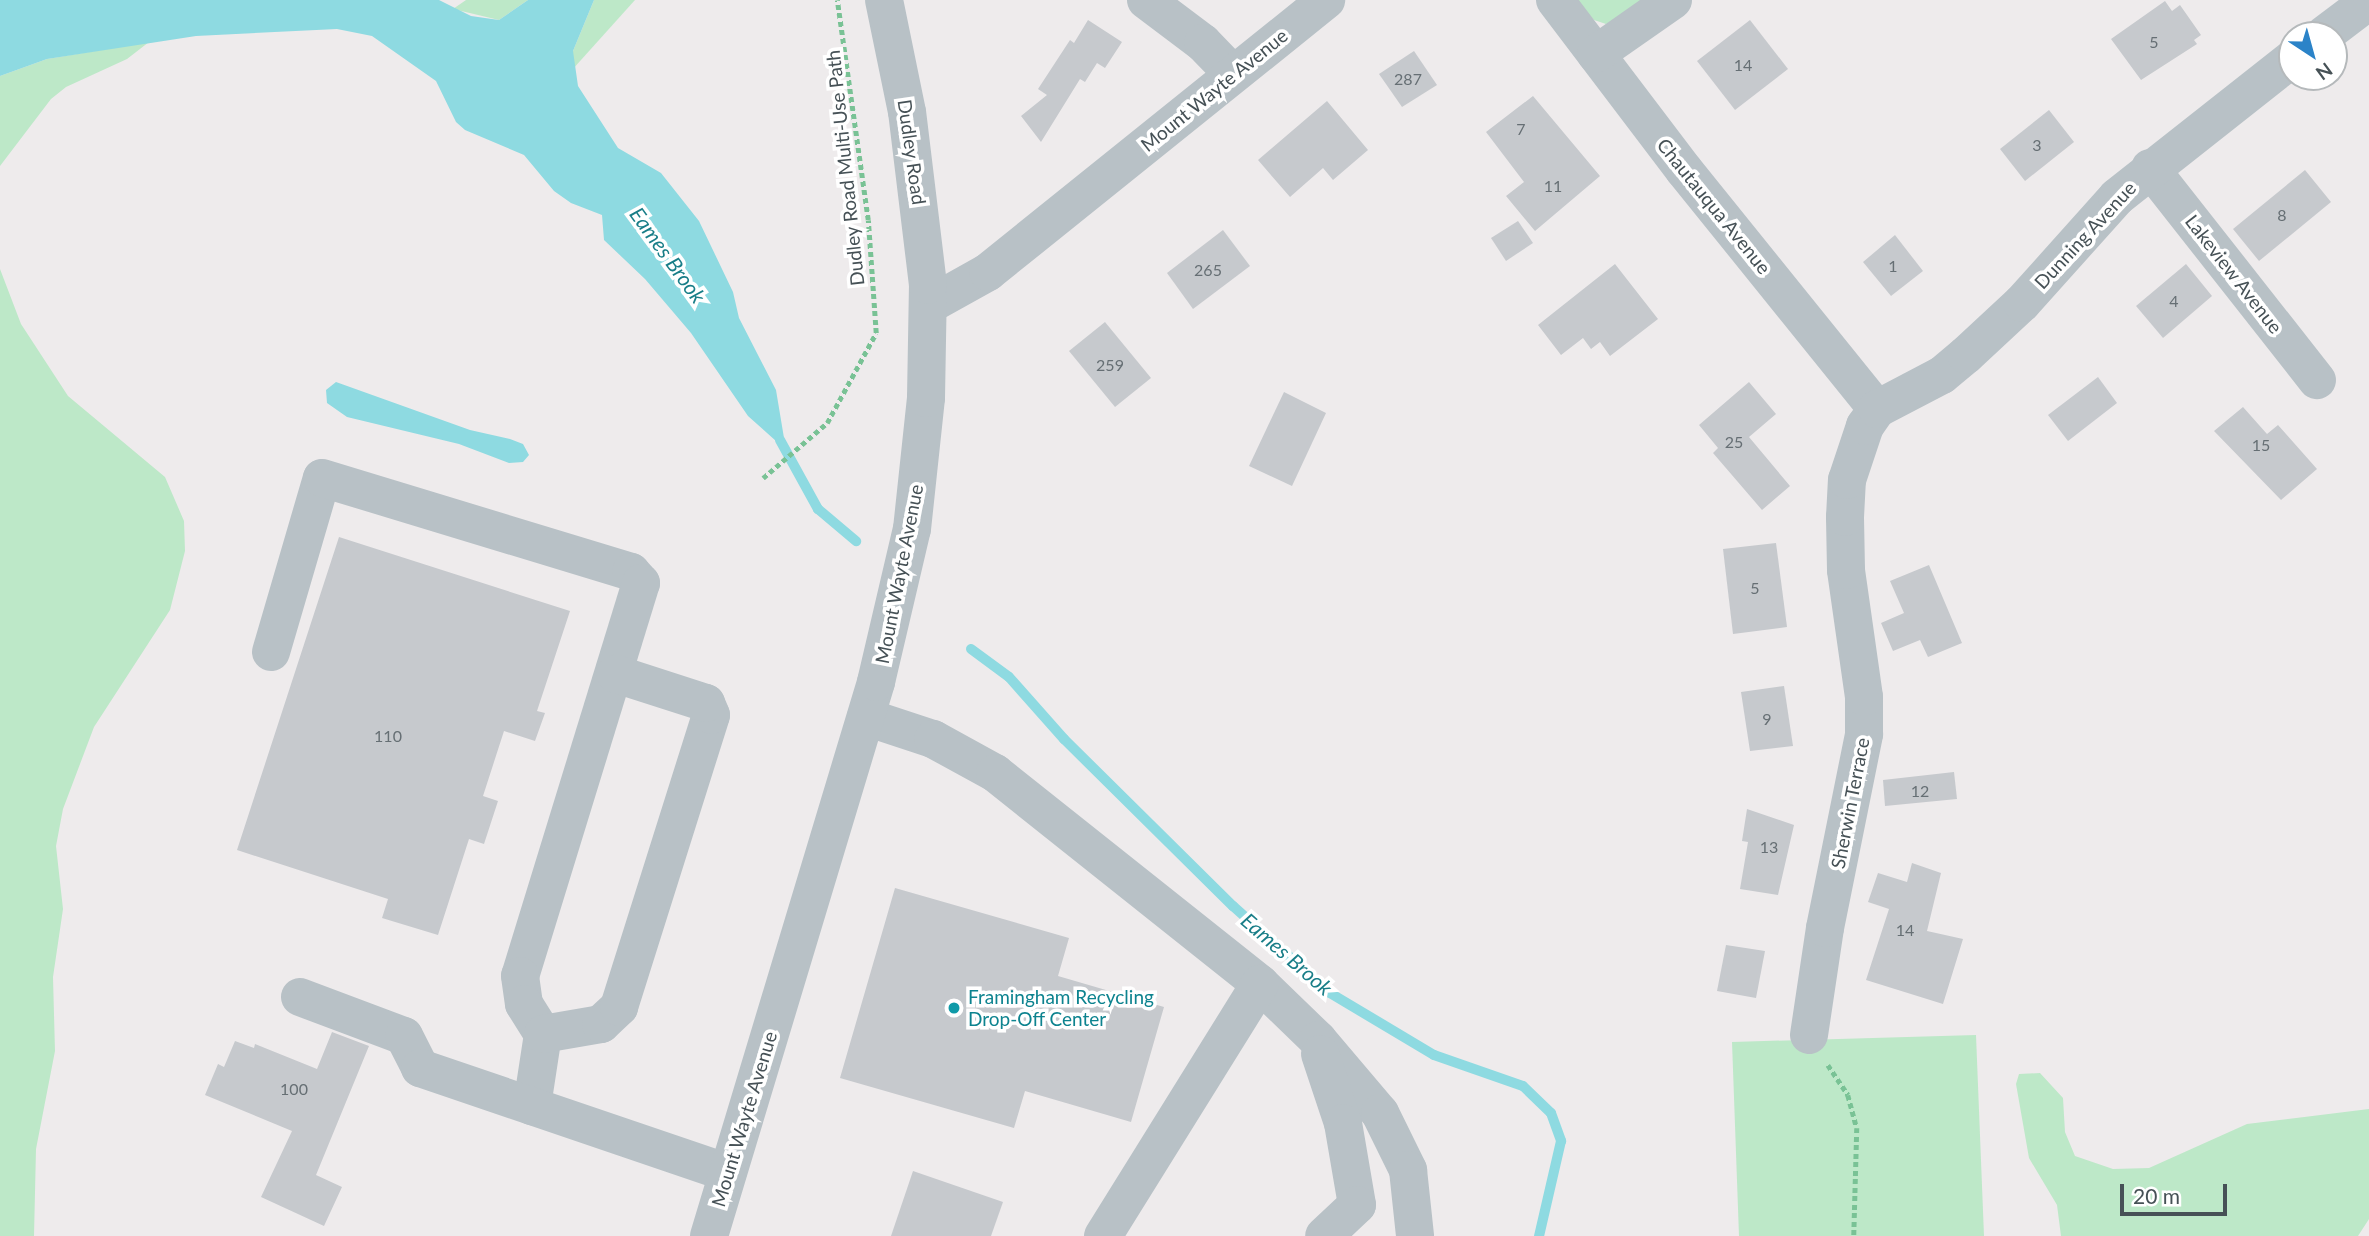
<!DOCTYPE html>
<style>
body{margin:0}
#map{position:relative;width:2369px;height:1236px;overflow:hidden;background:#eeebec;font-family:Lato,sans-serif}
div>[style]{position:absolute}
.green>*{inset:0;background:#bde8c8}
.water>*{inset:0;background:#8edae1}
.stream>*{height:10px;margin:-5px;padding:0 5px;transform-origin:5px;border-radius:5px;background:#8edae1}
.building>*{inset:0;background:#c6c9cd}
.path>*{height:4.5px;margin-top:-2.25px;transform-origin:0;background:repeating-linear-gradient(90deg,#79c295 0 5px,transparent 0 8.5px)}
.minor>*{height:38px;margin:-19px;padding:0 19px;transform-origin:19px;border-radius:19px;background:#b8c1c6}
.dots>*{width:19px;height:19px;translate:-50% -50%;box-sizing:border-box;border:4px solid #fff;border-radius:50%}
span{translate:-50% -50%;white-space:nowrap;text-align:center;line-height:1.15;-webkit-text-stroke:7px #fff;paint-order:stroke}
.number-label{font-size:16px;color:#666f74}
.number-label span{-webkit-text-stroke-width:0}
.street-label{font-size:19px;color:#465156}
.culture-label{font-size:19px;color:#0d838f}
.left{translate:0 -50%;text-align:left}
.water-label{font-size:21px;color:#197e88;font-style:italic}
.north{position:absolute;left:2278px;top:21px;width:70px;height:70px;box-sizing:border-box;background:#fff;border:2px solid #b5b9bb;border-radius:50%;rotate:144deg;font-size:19px;font-weight:700;line-height:28px;text-align:center;color:#465156}
.north::after{content:'';display:block;margin:auto;width:24px;height:32px;background:#2b83c8;clip-path:polygon(50% 0,100% 100%,50% 72%,0 100%)}
.scale{position:absolute;left:2120px;top:1184px;width:107px;height:32px;box-sizing:border-box;border:4px solid #465156;border-top:0;padding-left:9px;font-size:21px;line-height:24px;white-space:nowrap;color:#465156;-webkit-text-stroke:5px #fff;paint-order:stroke}
</style>
<div id="map">
<div class="green">
<i style="clip-path:polygon(466px 0,528px 0,499px 20px,453px 9px)"></i>
<i style="clip-path:polygon(594px 0,635px 0,572px 70px,573px 51px)"></i>
<i style="clip-path:polygon(1575px 0,1654px 0,1606px 24px,1594px 20px)"></i>
<i style="clip-path:polygon(149px 42px,127px 59px,66px 87px,51px 99px,0 166px,0 76px,47px 59px)"></i>
<i style="clip-path:polygon(0 269px,21px 324px,68px 396px,165px 477px,184px 521px,185px 551px,170px 610px,94px 727px,63px 809px,56px 846px,63px 909px,53px 977px,55px 1051px,36px 1149px,34px 1236px,0 1236px)"></i>
<i style="clip-path:polygon(1976px 1035px,1984px 1236px,1739px 1236px,1732px 1042px)"></i>
<i style="clip-path:polygon(2040px 1073px,2063px 1098px,2065px 1132px,2075px 1156px,2113px 1169px,2149px 1168px,2247px 1124px,2369px 1109px,2369px 1219px,2358px 1236px,2061px 1236px,2057px 1205px,2029px 1158px,2016px 1084px,2019px 1074px)"></i>
</div>
<div class="water">
<i style="clip-path:polygon(0 0,439px 0,471px 16px,499px 20px,528px 0,594px 0,573px 51px,578px 86px,618px 148px,661px 173px,699px 221px,733px 292px,739px 318px,776px 390px,786px 450px,748px 416px,691px 333px,645px 279px,604px 240px,602px 215px,571px 203px,554px 191px,524px 155px,465px 130px,456px 122px,436px 81px,372px 36px,337px 29px,196px 36px,47px 59px,0 76px)"></i>
<i style="clip-path:polygon(336px 382px,470px 430px,510px 439px,523px 444px,529px 455px,523px 462px,509px 463px,459px 444px,347px 417px,327px 403px,326px 390px)"></i>
</div>
<div class="stream">
<i style="left:780px;top:440px;width:79px;rotate:61.2deg"></i>
<i style="left:818px;top:509px;width:50px;rotate:40.1deg"></i>
<i style="left:971px;top:649px;width:47px;rotate:36.4deg"></i>
<i style="left:1009px;top:677px;width:83px;rotate:48.4deg"></i>
<i style="left:1064px;top:739px;width:238px;rotate:44.7deg"></i>
<i style="left:1233px;top:906px;width:130px;rotate:41.9deg"></i>
<i style="left:1330px;top:993px;width:121px;rotate:30.8deg"></i>
<i style="left:1434px;top:1055px;width:94px;rotate:19.2deg"></i>
<i style="left:1523px;top:1086px;width:39px;rotate:44deg"></i>
<i style="left:1551px;top:1113px;width:30px;rotate:70deg"></i>
<i style="left:1561px;top:1141px;width:98px;rotate:103deg"></i>
</div>
<div class="building">
<i style="clip-path:polygon(2165px 1px,2172px 11px,2180px 5px,2201px 35px,2194px 40px,2197px 44px,2141px 80px,2111px 39px)"></i>
<i style="clip-path:polygon(1088px 20px,1122px 42px,1105px 68px,1097px 63px,1085px 82px,1080px 79px,1041px 142px,1021px 116px,1047px 95px,1038px 89px,1070px 40px,1074px 43px)"></i>
<i style="clip-path:polygon(1750px 20px,1788px 69px,1735px 110px,1697px 61px)"></i>
<i style="clip-path:polygon(1414px 51px,1437px 85px,1402px 107px,1379px 74px)"></i>
<i style="clip-path:polygon(1533px 96px,1600px 176px,1535px 231px,1506px 196px,1524px 182px,1486px 132px)"></i>
<i style="clip-path:polygon(1327px 101px,1368px 150px,1333px 180px,1323px 168px,1290px 197px,1258px 160px)"></i>
<i style="clip-path:polygon(2049px 110px,2074px 142px,2025px 181px,2000px 149px)"></i>
<i style="clip-path:polygon(2305px 170px,2331px 202px,2259px 261px,2233px 229px)"></i>
<i style="clip-path:polygon(1518px 221px,1533px 243px,1506px 261px,1491px 238px)"></i>
<i style="clip-path:polygon(1223px 230px,1250px 266px,1193px 309px,1167px 273px)"></i>
<i style="clip-path:polygon(1895px 235px,1923px 271px,1891px 296px,1863px 262px)"></i>
<i style="clip-path:polygon(1615px 264px,1658px 319px,1610px 356px,1600px 342px,1591px 349px,1583px 338px,1561px 355px,1538px 325px)"></i>
<i style="clip-path:polygon(2186px 264px,2212px 296px,2163px 338px,2136px 306px)"></i>
<i style="clip-path:polygon(1105px 322px,1151px 378px,1115px 407px,1069px 351px)"></i>
<i style="clip-path:polygon(2098px 377px,2117px 403px,2068px 441px,2048px 415px)"></i>
<i style="clip-path:polygon(1749px 382px,1776px 414px,1749px 437px,1790px 486px,1762px 510px,1713px 453px,1718px 448px,1699px 425px)"></i>
<i style="clip-path:polygon(1284px 392px,1326px 413px,1292px 486px,1249px 466px)"></i>
<i style="clip-path:polygon(2243px 407px,2267px 434px,2278px 425px,2317px 469px,2281px 500px,2214px 431px)"></i>
<i style="clip-path:polygon(339px 537px,570px 611px,537px 711px,545px 713px,535px 741px,504px 731px,483px 796px,498px 801px,484px 844px,469px 839px,438px 935px,382px 918px,388px 899px,237px 850px)"></i>
<i style="clip-path:polygon(1776px 543px,1787px 627px,1733px 634px,1723px 549px)"></i>
<i style="clip-path:polygon(1929px 565px,1962px 643px,1928px 657px,1920px 640px,1893px 651px,1881px 623px,1904px 613px,1890px 581px)"></i>
<i style="clip-path:polygon(1784px 686px,1793px 746px,1750px 751px,1741px 692px)"></i>
<i style="clip-path:polygon(1954px 772px,1957px 799px,1885px 806px,1883px 780px)"></i>
<i style="clip-path:polygon(1747px 809px,1794px 825px,1778px 895px,1740px 889px,1748px 842px,1742px 841px)"></i>
<i style="clip-path:polygon(1912px 863px,1941px 873px,1927px 931px,1963px 939px,1943px 1004px,1866px 980px,1889px 909px,1868px 902px,1878px 873px,1907px 882px)"></i>
<i style="clip-path:polygon(895px 888px,1069px 938px,1058px 976px,1164px 1007px,1131px 1122px,1025px 1091px,1014px 1128px,840px 1078px)"></i>
<i style="clip-path:polygon(1726px 945px,1765px 951px,1756px 998px,1717px 991px)"></i>
<i style="clip-path:polygon(332px 1032px,369px 1046px,316px 1175px,342px 1187px,324px 1226px,261px 1197px,292px 1131px,205px 1095px,218px 1064px,224px 1067px,235px 1041px,254px 1048px,255px 1044px,317px 1069px)"></i>
<i style="clip-path:polygon(913px 1171px,1003px 1202px,991px 1236px,891px 1236px)"></i>
</div>
<div class="path">
<i style="left:763px;top:478px;width:84px;rotate:-40.7deg"></i>
<i style="left:827px;top:423px;width:102px;rotate:-61.4deg"></i>
<i style="left:876px;top:333px;width:113px;rotate:-94deg"></i>
<i style="left:868px;top:220px;width:222px;rotate:-98deg"></i>
<i style="left:1828px;top:1065px;width:36px;rotate:56deg"></i>
<i style="left:1848px;top:1095px;width:34px;rotate:75deg"></i>
<i style="left:1857px;top:1128px;width:108px;rotate:91.6deg"></i>
</div>
<div class="minor">
<i style="left:1146px;top:0;width:71px;rotate:37deg"></i>
<i style="left:1203px;top:43px;width:43px;rotate:45.9deg"></i>
<i style="left:1555px;top:0;width:213px;rotate:52.8deg"></i>
<i style="left:1684px;top:170px;width:307px;rotate:51.1deg"></i>
<i style="left:2324px;top:35px;width:56px;rotate:-37.1deg"></i>
<i style="left:1596px;top:54px;width:94px;rotate:-35deg"></i>
<i style="left:2150px;top:168px;width:270px;rotate:51.8deg"></i>
<i style="left:929px;top:305px;width:68px;rotate:-29.2deg"></i>
<i style="left:988px;top:272px;width:434px;rotate:-38.8deg"></i>
<i style="left:271px;top:652px;width:181px;rotate:-73.7deg"></i>
<i style="left:322px;top:478px;width:323px;rotate:16.9deg"></i>
<i style="left:631px;top:572px;width:15px;rotate:48deg"></i>
<i style="left:641px;top:583px;width:411px;rotate:107.1deg"></i>
<i style="left:520px;top:976px;width:28px;rotate:82deg"></i>
<i style="left:524px;top:1004px;width:36px;rotate:58deg"></i>
<i style="left:543px;top:1034px;width:73px;rotate:98.7deg"></i>
<i style="left:866px;top:717px;width:71px;rotate:18.2deg"></i>
<i style="left:933px;top:739px;width:71px;rotate:28.7deg"></i>
<i style="left:995px;top:773px;width:339px;rotate:38.5deg"></i>
<i style="left:1260px;top:984px;width:81px;rotate:44deg"></i>
<i style="left:1318px;top:1040px;width:96px;rotate:49.7deg"></i>
<i style="left:1380px;top:1113px;width:64px;rotate:63.8deg"></i>
<i style="left:1408px;top:1170px;width:66px;rotate:83.9deg"></i>
<i style="left:300px;top:997px;width:111px;rotate:20.6deg"></i>
<i style="left:404px;top:1036px;width:36px;rotate:63deg"></i>
<i style="left:420px;top:1068px;width:325px;rotate:18.8deg"></i>
<i style="left:543px;top:1034px;width:59px;rotate:-9.8deg"></i>
<i style="left:601px;top:1024px;width:25px;rotate:-43deg"></i>
<i style="left:619px;top:1007px;width:306px;rotate:-72.5deg"></i>
<i style="left:711px;top:715px;width:13px;rotate:-113deg"></i>
<i style="left:706px;top:703px;width:95px;rotate:-162.1deg"></i>
<i style="left:1809px;top:1035px;width:108px;rotate:-81.5deg"></i>
<i style="left:1825px;top:928px;width:198px;rotate:-78.6deg"></i>
<i style="left:1864px;top:734px;width:37px;rotate:-90deg"></i>
<i style="left:1864px;top:697px;width:128px;rotate:-98.1deg"></i>
<i style="left:1846px;top:570px;width:53px;rotate:-91.1deg"></i>
<i style="left:1845px;top:517px;width:37px;rotate:-87deg"></i>
<i style="left:1847px;top:480px;width:57px;rotate:-71.6deg"></i>
<i style="left:1865px;top:426px;width:21px;rotate:-55deg"></i>
<i style="left:1877px;top:409px;width:73px;rotate:-27.6deg"></i>
<i style="left:1942px;top:375px;width:31px;rotate:-40deg"></i>
<i style="left:1966px;top:355px;width:76px;rotate:-42.9deg"></i>
<i style="left:2022px;top:303px;width:142px;rotate:-48.1deg"></i>
<i style="left:2117px;top:197px;width:223px;rotate:-38.3deg"></i>
<i style="left:1320px;top:1054px;width:73px;rotate:71.6deg"></i>
<i style="left:1343px;top:1123px;width:83px;rotate:80.3deg"></i>
<i style="left:1357px;top:1205px;width:45px;rotate:136.8deg"></i>
<i style="left:709px;top:1236px;width:579px;rotate:-73.22deg"></i>
<i style="left:876px;top:682px;width:157px;rotate:-76.8deg"></i>
<i style="left:912px;top:529px;width:132px;rotate:-83.9deg"></i>
<i style="left:926px;top:398px;width:113px;rotate:-89deg"></i>
<i style="left:928px;top:285px;width:174px;rotate:-96.9deg"></i>
<i style="left:907px;top:112px;width:114px;rotate:-101.6deg"></i>
<i style="left:1103px;top:1236px;width:297px;rotate:-58.1deg"></i>
</div>
<div class="dots">
<i style="left:954px;top:1008px;background:#0f9aa8"></i>
</div>
<div class="number-label">
<span style="left:2154px;top:42px">5</span>
<span style="left:1743px;top:65px">14</span>
<span style="left:1408px;top:79px">287</span>
<span style="left:1521px;top:129px">7</span>
<span style="left:2037px;top:145px">3</span>
<span style="left:1553px;top:186px">11</span>
<span style="left:2282px;top:215px">8</span>
<span style="left:1893px;top:266px">1</span>
<span style="left:1208px;top:270px">265</span>
<span style="left:2174px;top:301px">4</span>
<span style="left:1110px;top:365px">259</span>
<span style="left:1734px;top:442px">25</span>
<span style="left:2261px;top:445px">15</span>
<span style="left:1755px;top:588px">5</span>
<span style="left:1767px;top:719px">9</span>
<span style="left:388px;top:736px">110</span>
<span style="left:1920px;top:791px">12</span>
<span style="left:1769px;top:847px">13</span>
<span style="left:1905px;top:930px">14</span>
<span style="left:294px;top:1089px">100</span>
</div>
<div class="street-label">
<span style="left:1214px;top:90px;rotate:-39deg">Mount Wayte Avenue</span>
<span style="left:912px;top:152px;rotate:82deg">Dudley Road</span>
<span style="left:845px;top:168px;rotate:-96deg">Dudley Road Multi-Use Path</span>
<span style="left:1714px;top:206px;rotate:51deg">Chautauqua Avenue</span>
<span style="left:2085px;top:235px;rotate:-47deg">Dunning Avenue</span>
<span style="left:2234px;top:274px;rotate:52deg">Lakeview Avenue</span>
<span style="left:899px;top:574px;rotate:-79deg">Mount Wayte Avenue</span>
<span style="left:1850px;top:803px;rotate:-79deg">Sherwin Terrace</span>
<span style="left:744px;top:1119px;rotate:-73deg">Mount Wayte Avenue</span>
</div>
<div class="culture-label">
<span class="left" style="left:968px;top:1008px">Framingham Recycling<br>Drop-Off Center</span>
</div>
<div class="water-label">
<span style="left:668px;top:255px;rotate:54deg">Eames Brook</span>
<span style="left:1287px;top:954px;rotate:41deg">Eames Brook</span>
</div>
<div class="north">N</div>
<div class="scale">20 m</div>
</div>
